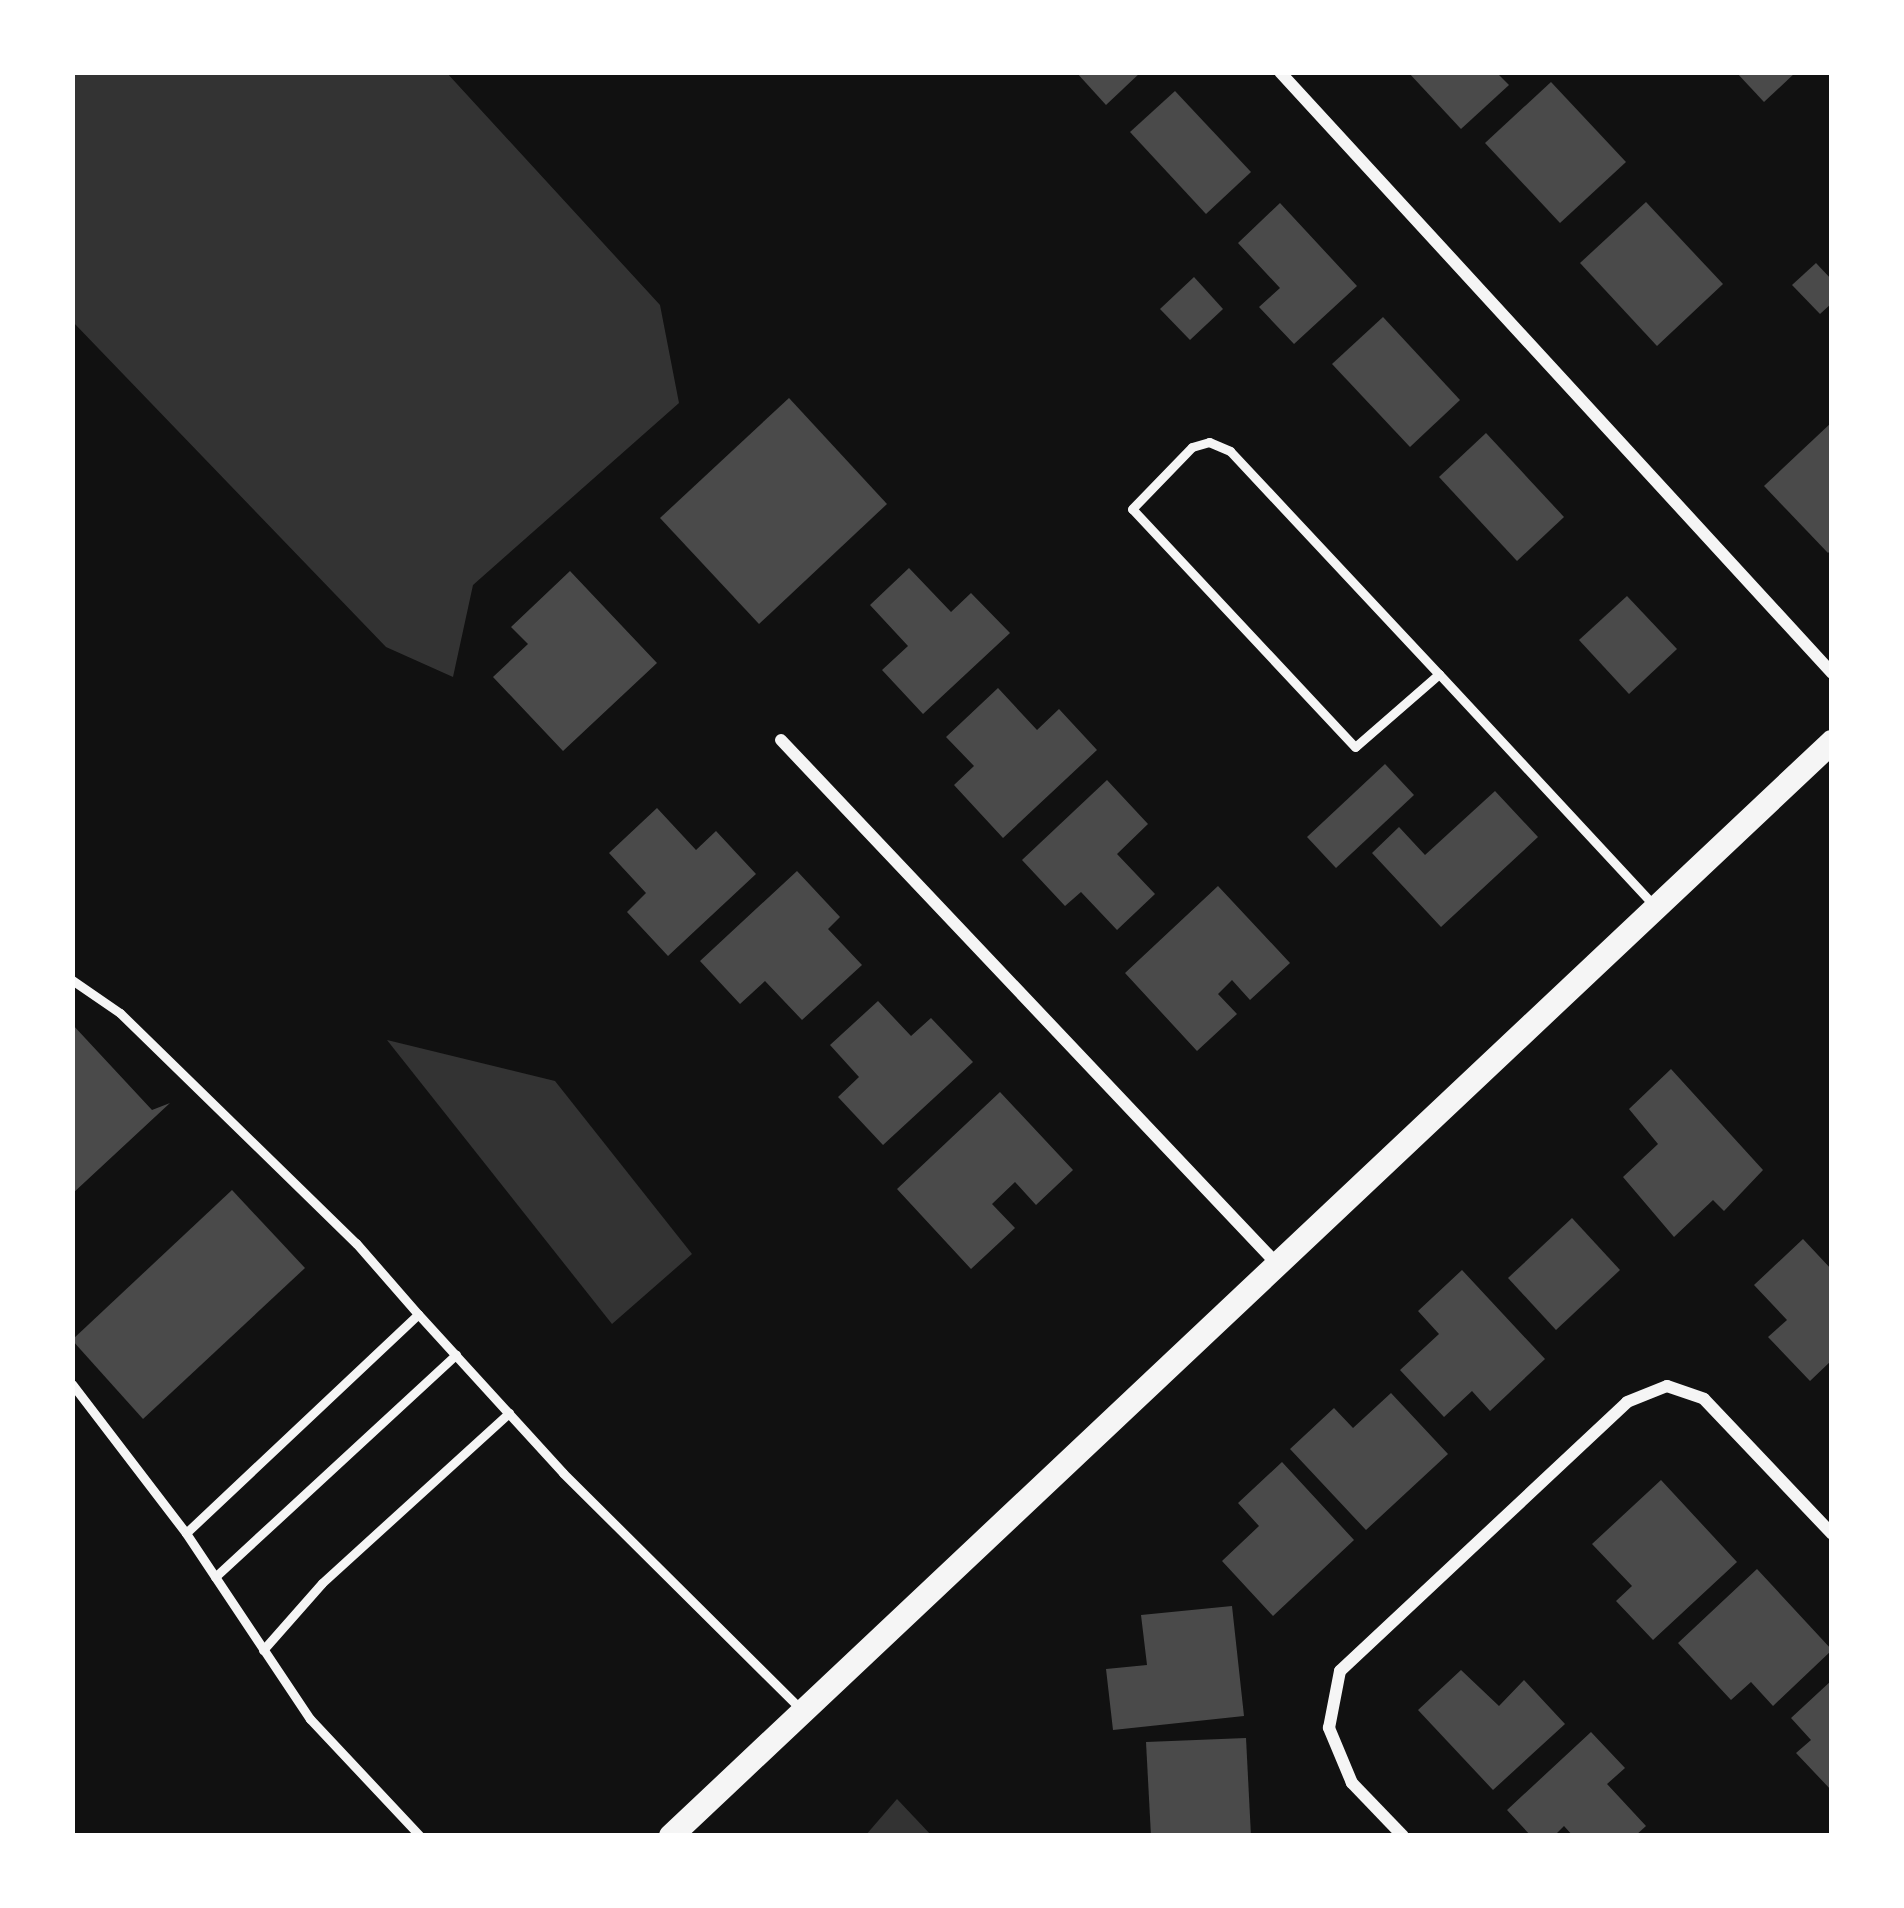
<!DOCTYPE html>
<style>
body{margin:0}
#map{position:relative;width:1904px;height:1908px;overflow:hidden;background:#111;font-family:Quicksand,sans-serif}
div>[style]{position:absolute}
.water>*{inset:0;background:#333}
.building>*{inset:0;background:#4a4a4a}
.service>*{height:9px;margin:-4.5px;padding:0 4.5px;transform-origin:4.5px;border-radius:4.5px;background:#f5f5f5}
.minor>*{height:12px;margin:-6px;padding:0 6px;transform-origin:6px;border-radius:6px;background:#f5f5f5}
.secondary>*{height:24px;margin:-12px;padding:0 12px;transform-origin:12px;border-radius:12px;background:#f5f5f5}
span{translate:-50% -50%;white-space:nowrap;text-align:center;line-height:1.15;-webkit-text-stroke:9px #fff;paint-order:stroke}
.frame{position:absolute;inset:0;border:75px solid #fff;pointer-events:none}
</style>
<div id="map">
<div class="water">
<i style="clip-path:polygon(72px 72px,446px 72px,660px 305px,679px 403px,473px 585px,453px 677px,386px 647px,72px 321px)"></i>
<i style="clip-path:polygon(387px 1040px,555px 1081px,692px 1254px,612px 1324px)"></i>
<i style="clip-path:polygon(897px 1799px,932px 1836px,865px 1836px)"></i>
</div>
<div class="building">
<i style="clip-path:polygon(1076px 72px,1141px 72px,1106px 105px)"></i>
<i style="clip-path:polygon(1408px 72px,1496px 72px,1509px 85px,1461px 129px)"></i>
<i style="clip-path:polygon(1736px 72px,1796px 72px,1764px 102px)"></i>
<i style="clip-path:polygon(1551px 82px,1626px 162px,1560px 223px,1485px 143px)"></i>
<i style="clip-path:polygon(1175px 91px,1251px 172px,1206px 214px,1130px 132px)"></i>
<i style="clip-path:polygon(1646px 202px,1723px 284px,1657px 346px,1580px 263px)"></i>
<i style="clip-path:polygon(1280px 203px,1357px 286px,1294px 344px,1259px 307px,1280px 288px,1238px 243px)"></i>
<i style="clip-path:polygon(1816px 263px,1832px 280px,1832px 303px,1820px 314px,1792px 285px)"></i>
<i style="clip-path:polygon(1194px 277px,1223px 309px,1190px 340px,1160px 309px)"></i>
<i style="clip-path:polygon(1383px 317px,1460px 400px,1410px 447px,1332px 364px)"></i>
<i style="clip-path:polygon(789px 398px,887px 504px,759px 624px,660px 518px)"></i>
<i style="clip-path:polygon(1832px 422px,1832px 549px,1828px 553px,1764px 486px)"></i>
<i style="clip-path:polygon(1486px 433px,1564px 517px,1517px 561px,1439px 477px)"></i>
<i style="clip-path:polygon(909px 568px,951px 612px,971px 593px,1010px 633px,923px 714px,882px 670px,908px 646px,870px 605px)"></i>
<i style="clip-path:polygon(570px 571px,657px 663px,563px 751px,493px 677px,528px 644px,511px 627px)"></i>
<i style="clip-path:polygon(1627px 596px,1677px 649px,1629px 694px,1579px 640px)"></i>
<i style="clip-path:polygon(998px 688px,1037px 730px,1059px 709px,1097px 750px,1003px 838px,954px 785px,974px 766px,946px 737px)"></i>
<i style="clip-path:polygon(1385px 764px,1414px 795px,1336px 868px,1307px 837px)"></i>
<i style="clip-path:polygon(1107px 780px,1148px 824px,1117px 854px,1155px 894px,1117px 930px,1081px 892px,1065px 906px,1022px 860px)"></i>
<i style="clip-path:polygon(1495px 791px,1538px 837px,1441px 927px,1372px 853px,1399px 827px,1425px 855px)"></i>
<i style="clip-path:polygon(657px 808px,696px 850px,716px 831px,756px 874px,668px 956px,627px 912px,646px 893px,609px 853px)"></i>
<i style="clip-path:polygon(797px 871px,840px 917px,828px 929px,862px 965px,802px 1020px,765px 981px,740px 1004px,700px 961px)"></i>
<i style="clip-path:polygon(1218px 886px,1290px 963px,1250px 1000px,1232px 980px,1218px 994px,1237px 1014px,1197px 1051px,1125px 973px)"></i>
<i style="clip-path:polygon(878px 1001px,911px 1036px,931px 1018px,973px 1062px,883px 1145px,838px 1097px,859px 1077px,830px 1045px)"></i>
<i style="clip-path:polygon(72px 1024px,152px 1110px,170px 1103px,72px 1194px)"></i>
<i style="clip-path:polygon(1671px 1069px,1763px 1170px,1724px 1211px,1713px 1200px,1674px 1237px,1623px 1177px,1658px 1144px,1629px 1109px)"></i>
<i style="clip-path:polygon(1000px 1092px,1073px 1170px,1036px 1205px,1015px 1182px,992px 1204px,1015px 1228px,971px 1269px,897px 1189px)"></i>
<i style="clip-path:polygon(232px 1190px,305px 1268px,143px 1419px,72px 1340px)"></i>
<i style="clip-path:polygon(1572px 1218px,1620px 1270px,1556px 1330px,1508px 1278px)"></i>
<i style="clip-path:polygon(1803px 1239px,1832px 1270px,1832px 1360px,1810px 1381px,1768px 1337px,1787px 1320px,1754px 1285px)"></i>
<i style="clip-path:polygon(1462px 1270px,1545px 1359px,1490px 1411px,1472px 1391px,1444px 1417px,1400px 1370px,1439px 1334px,1418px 1311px)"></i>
<i style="clip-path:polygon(1391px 1393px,1448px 1454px,1366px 1530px,1290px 1449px,1334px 1408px,1353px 1428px)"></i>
<i style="clip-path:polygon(1282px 1462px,1354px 1540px,1273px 1616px,1222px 1561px,1259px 1526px,1238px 1503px)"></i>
<i style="clip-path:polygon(1661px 1480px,1737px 1562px,1653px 1640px,1616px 1601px,1632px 1586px,1592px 1544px)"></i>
<i style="clip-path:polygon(1757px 1569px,1832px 1650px,1773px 1706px,1751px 1682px,1731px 1700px,1678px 1643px)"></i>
<i style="clip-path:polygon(1232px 1606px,1244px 1716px,1113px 1730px,1106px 1669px,1147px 1665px,1141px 1615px)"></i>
<i style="clip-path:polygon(1461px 1670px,1499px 1706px,1524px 1680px,1565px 1724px,1493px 1790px,1418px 1710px)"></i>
<i style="clip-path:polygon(1832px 1680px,1832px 1791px,1796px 1753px,1811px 1740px,1791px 1718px)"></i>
<i style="clip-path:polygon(1591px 1732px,1625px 1768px,1607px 1784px,1646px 1826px,1635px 1836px,1573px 1836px,1564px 1826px,1554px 1836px,1531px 1836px,1507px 1810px)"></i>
<i style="clip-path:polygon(1246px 1738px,1251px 1836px,1151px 1836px,1146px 1742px)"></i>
</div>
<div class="service">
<i style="left:1439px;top:674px;width:111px;rotate:139deg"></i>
<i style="left:1355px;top:747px;width:326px;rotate:-133.1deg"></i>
<i style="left:1132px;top:509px;width:86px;rotate:-45.9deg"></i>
<i style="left:1192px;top:447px;width:18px;rotate:-16deg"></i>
<i style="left:1209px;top:442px;width:23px;rotate:23deg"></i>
<i style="left:1230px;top:451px;width:306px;rotate:46.9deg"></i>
<i style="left:1439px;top:674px;width:314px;rotate:47.1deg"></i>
<i style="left:72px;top:980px;width:58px;rotate:34.5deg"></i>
<i style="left:120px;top:1013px;width:330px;rotate:44.3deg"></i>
<i style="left:356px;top:1243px;width:94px;rotate:48.9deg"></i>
<i style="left:72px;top:1384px;width:188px;rotate:52.6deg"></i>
<i style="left:215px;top:1577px;width:328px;rotate:-42.7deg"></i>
<i style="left:263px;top:1650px;width:89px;rotate:-48.6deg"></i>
<i style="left:322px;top:1583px;width:253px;rotate:-42.3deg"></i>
<i style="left:420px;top:1836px;width:161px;rotate:-133.2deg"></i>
<i style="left:310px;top:1719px;width:224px;rotate:-123.7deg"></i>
<i style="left:186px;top:1533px;width:319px;rotate:-43.3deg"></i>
<i style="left:418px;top:1314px;width:215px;rotate:47.6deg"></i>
<i style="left:563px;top:1473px;width:338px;rotate:44.8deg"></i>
</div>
<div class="minor">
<i style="left:1280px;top:72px;width:816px;rotate:47.43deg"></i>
<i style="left:781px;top:740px;width:722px;rotate:46.57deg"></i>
<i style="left:1403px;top:1836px;width:74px;rotate:-133.9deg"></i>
<i style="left:1352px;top:1783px;width:60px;rotate:-112.7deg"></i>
<i style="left:1329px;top:1728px;width:58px;rotate:-79.1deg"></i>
<i style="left:1340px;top:1671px;width:393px;rotate:-43.1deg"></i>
<i style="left:1627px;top:1402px;width:43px;rotate:-21.8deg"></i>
<i style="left:1667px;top:1386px;width:39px;rotate:19deg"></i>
<i style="left:1704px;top:1399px;width:186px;rotate:46.5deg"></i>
</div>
<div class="secondary">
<i style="left:671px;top:1836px;width:1595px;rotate:-43.3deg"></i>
</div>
<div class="frame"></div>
</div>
